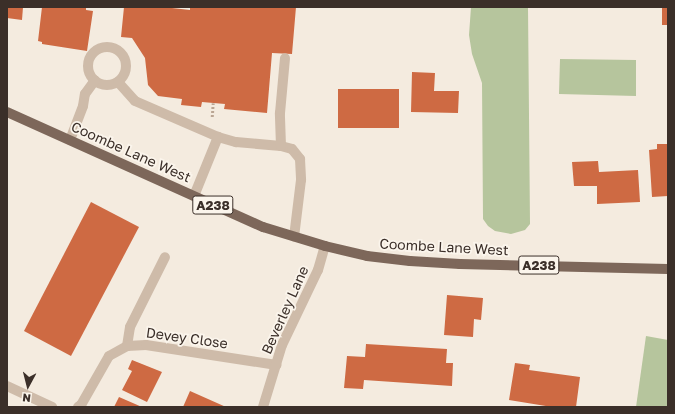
<!DOCTYPE html>
<style>
body{margin:0}
#map{position:relative;width:675px;height:414px;overflow:hidden;background:#f4ebdf;font-family:"Golos Text",sans-serif}
div>[style]{position:absolute}
.green>*{inset:0;background:#b6c59d}
.building>*{inset:0;background:#ce6a43}
.path>*{height:2.5px;margin-top:-1.25px;transform-origin:0;background:repeating-linear-gradient(90deg,#baa593 0 2px,transparent 0 4px)}
.lane>*{height:10px;margin:-5px;padding:0 5px;transform-origin:5px;border-radius:5px;background:#cebba9}
.lane>.ring{margin:-5px;padding:0;box-sizing:content-box;background:none;border:10px solid #cebba9;border-radius:50%}
.street>*{height:10px;margin:-5px;padding:0 5px;transform-origin:5px;border-radius:5px;background:#cebba9}
.primary>*{height:10px;margin:-5px;padding:0 5px;transform-origin:5px;border-radius:5px;background:#7d675a}
span{translate:-50% -50%;white-space:nowrap;text-align:center;line-height:1.15;-webkit-text-stroke:3.5px #fbf5ec;paint-order:stroke}
.shield-label span{padding:1px 3px;background:#fbf5ec;border:1px solid;border-radius:3px;-webkit-text-stroke-width:0}
.shield-label{font-size:13px;color:#3b2f29;font-weight:700}
.street-label{font-size:14px;color:#3b2f29}
.frame{position:absolute;inset:0;border:8px solid #3b2f29;pointer-events:none}
.north{position:absolute;left:8px;top:366px;width:40px;height:40px;-webkit-text-stroke:3px #fbf5ec;paint-order:stroke;rotate:187deg;font-size:11px;font-weight:700;line-height:16px;text-align:center;color:#3b2f29}
.north::after{content:'';display:block;margin:auto;width:14px;height:18px;background:#3b2f29;clip-path:polygon(50% 0,100% 100%,50% 72%,0 100%)}
</style>
<div id="map">
<div class="green">
<i style="clip-path:polygon(471px 7px,528px 7px,530px 224px,525px 230px,511px 234px,495px 231px,488px 226px,483px 219px,482px 83px,472px 54px,469px 35px)"></i>
<i style="clip-path:polygon(560px 59px,636px 60px,636px 96px,559px 94px)"></i>
<i style="clip-path:polygon(646px 336px,668px 340px,668px 407px,636px 407px)"></i>
</div>
<div class="building">
<i style="clip-path:polygon(7px 7px,23px 7px,22px 20px,7px 18px)"></i>
<i style="clip-path:polygon(42px 7px,86px 7px,86px 10px,93px 11px,87px 51px,42px 44px,42px 42px,38px 41px)"></i>
<i style="clip-path:polygon(124px 7px,163px 7px,190px 10px,190px 7px,296px 7px,292px 54px,272px 53px,267px 113px,224px 109px,225px 104px,202px 102px,201px 107px,181px 105px,182px 99px,158px 96px,148px 85px,145px 58px,132px 38px,121px 37px)"></i>
<i style="clip-path:polygon(662px 7px,668px 7px,668px 25px,662px 25px)"></i>
<i style="clip-path:polygon(412px 72px,435px 73px,434px 91px,459px 91px,458px 113px,411px 112px)"></i>
<i style="clip-path:polygon(338px 89px,399px 89px,399px 128px,338px 128px)"></i>
<i style="clip-path:polygon(657px 144px,668px 144px,668px 196px,652px 197px,649px 150px,657px 149px)"></i>
<i style="clip-path:polygon(598px 161px,599px 172px,638px 170px,640px 202px,597px 204px,597px 186px,574px 186px,572px 162px)"></i>
<i style="clip-path:polygon(91px 202px,139px 227px,71px 356px,24px 331px)"></i>
<i style="clip-path:polygon(447px 295px,483px 298px,481px 320px,474px 319px,473px 337px,444px 335px)"></i>
<i style="clip-path:polygon(366px 344px,447px 349px,446px 363px,453px 363px,452px 386px,364px 380px,363px 389px,344px 388px,347px 356px,365px 357px)"></i>
<i style="clip-path:polygon(132px 360px,162px 372px,147px 402px,122px 390px,132px 371px,128px 369px)"></i>
<i style="clip-path:polygon(515px 363px,530px 365px,529px 370px,580px 377px,576px 407px,552px 407px,509px 400px)"></i>
<i style="clip-path:polygon(190px 391px,226px 407px,183px 407px)"></i>
<i style="clip-path:polygon(119px 397px,142px 407px,114px 407px)"></i>
</div>
<div class="path">
<i style="left:212px;top:117px;width:14px;rotate:-86deg"></i>
</div>
<div class="lane">
<i class="ring" style="left:88px;top:47px;width:28px;height:28px"></i>
<i style="left:118px;top:82px;width:25px;rotate:48deg"></i>
<i style="left:135px;top:101px;width:90px;rotate:23.4deg"></i>
<i style="left:218px;top:137px;width:19px;rotate:16deg"></i>
<i style="left:236px;top:142px;width:45px;rotate:5.1deg"></i>
<i style="left:281px;top:146px;width:11px;rotate:15deg"></i>
<i style="left:292px;top:149px;width:13px;rotate:51deg"></i>
<i style="left:300px;top:159px;width:21px;rotate:87deg"></i>
<i style="left:301px;top:180px;width:57px;rotate:97deg"></i>
<i style="left:70px;top:140px;width:36px;rotate:-69deg"></i>
<i style="left:83px;top:106px;width:12px;rotate:-81deg"></i>
<i style="left:85px;top:94px;width:17px;rotate:-54deg"></i>
<i style="left:281px;top:146px;width:33px;rotate:-92deg"></i>
<i style="left:280px;top:113px;width:55px;rotate:-84.8deg"></i>
<i style="left:194px;top:196px;width:64px;rotate:-67.9deg"></i>
<i style="left:127px;top:346px;width:19px;rotate:-81deg"></i>
<i style="left:130px;top:327px;width:78px;rotate:-63.4deg"></i>
</div>
<div class="street">
<i style="left:7px;top:386px;width:50px;rotate:25deg"></i>
<i style="left:78px;top:407px;width:4px;rotate:-34deg"></i>
<i style="left:81px;top:405px;width:56px;rotate:-60.3deg"></i>
<i style="left:109px;top:356px;width:21px;rotate:-29deg"></i>
<i style="left:127px;top:346px;width:19px;rotate:-3deg"></i>
<i style="left:146px;top:345px;width:132px;rotate:8.7deg"></i>
<i style="left:263px;top:407px;width:65px;rotate:-73deg"></i>
<i style="left:282px;top:345px;width:83px;rotate:-64.4deg"></i>
<i style="left:318px;top:270px;width:25px;rotate:-74deg"></i>
</div>
<div class="primary">
<i style="left:7px;top:112px;width:281px;rotate:24.2deg"></i>
<i style="left:263px;top:227px;width:65px;rotate:17deg"></i>
<i style="left:325px;top:246px;width:43px;rotate:13.4deg"></i>
<i style="left:367px;top:256px;width:43px;rotate:6.6deg"></i>
<i style="left:410px;top:261px;width:50px;rotate:3.4deg"></i>
<i style="left:460px;top:264px;width:208px;rotate:1.4deg"></i>
</div>
<div class="shield-label">
<span style="left:213px;top:205px">A238</span>
<span style="left:539px;top:265px">A238</span>
</div>
<div class="street-label">
<span style="left:131px;top:152px;rotate:24deg">Coombe Lane West</span>
<span style="left:444px;top:247px;rotate:3deg">Coombe Lane West</span>
<span style="left:285px;top:310px;rotate:-66deg">Beverley Lane</span>
<span style="left:187px;top:338px;rotate:8deg">Devey Close</span>
</div>
<div class="frame"></div>
<div class="north">N</div>
</div>
